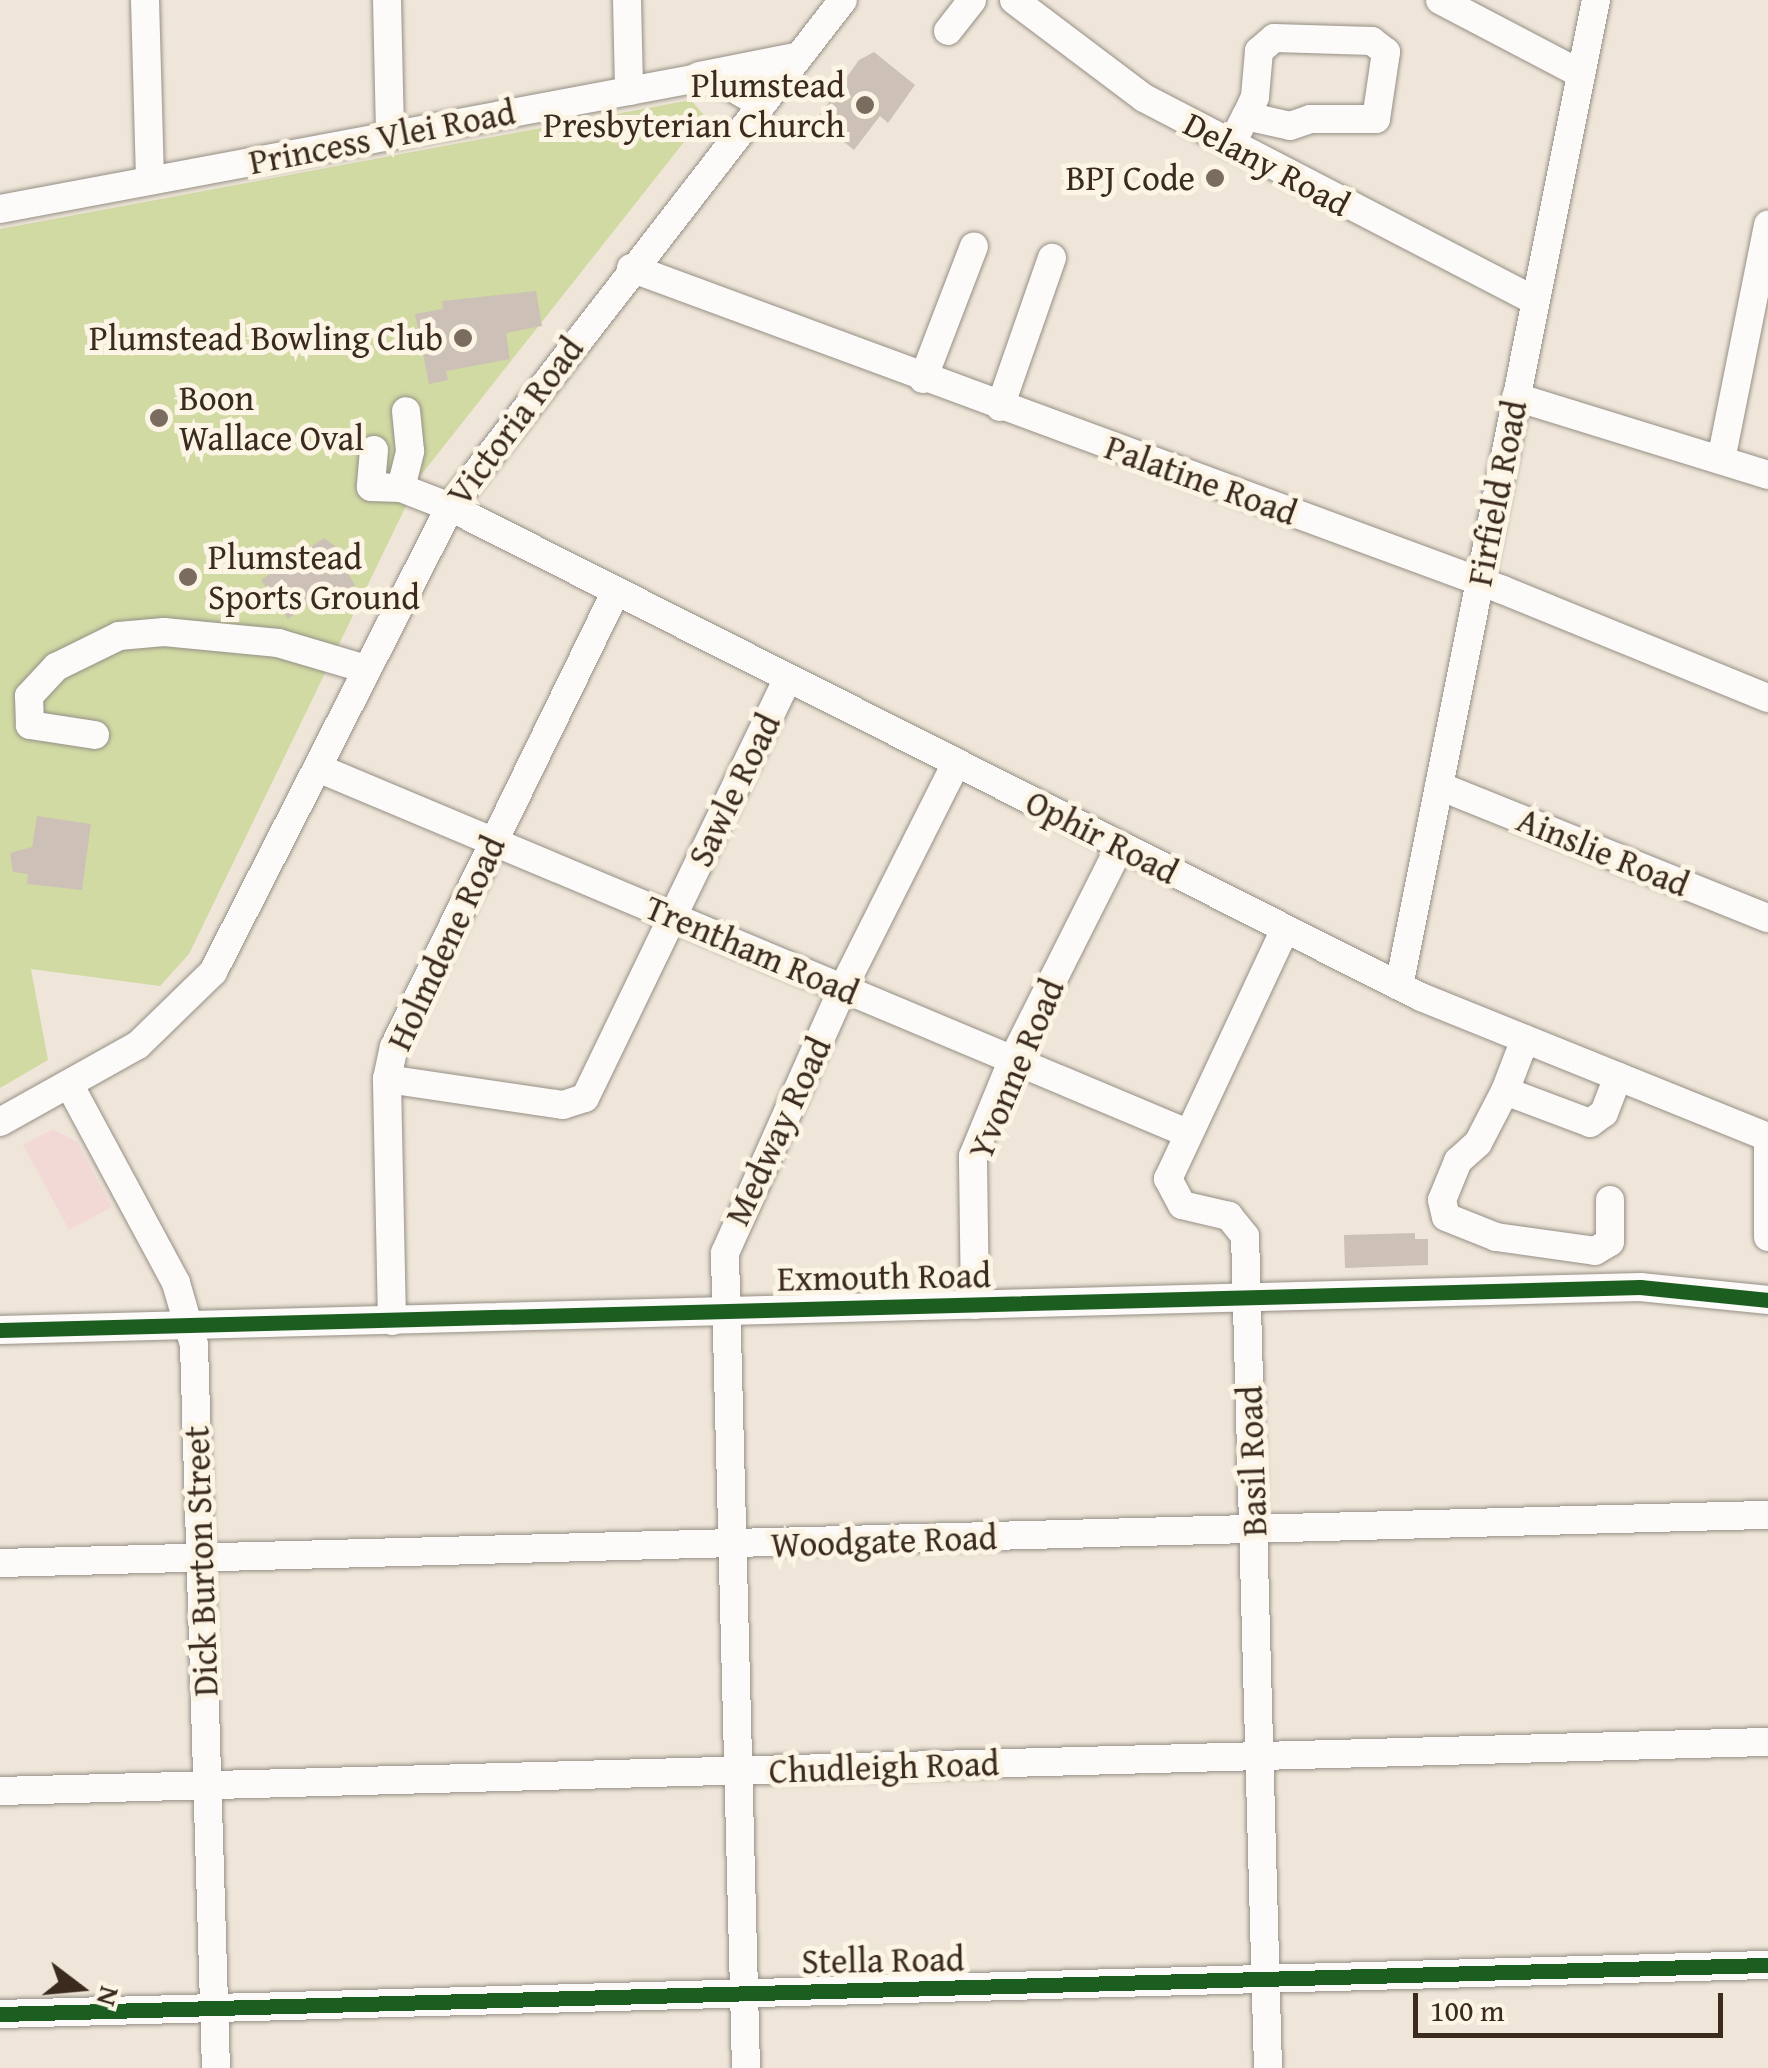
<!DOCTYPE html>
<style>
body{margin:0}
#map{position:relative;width:1768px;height:2068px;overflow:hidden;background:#efe6d9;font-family:"Gentium Book Plus",serif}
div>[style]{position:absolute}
.built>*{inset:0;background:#f3d9d6}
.green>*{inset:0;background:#d1daa3}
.building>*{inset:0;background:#cdc0b6}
.roads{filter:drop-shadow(0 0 2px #968f86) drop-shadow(0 0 2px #968f86)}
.minor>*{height:28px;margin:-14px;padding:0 14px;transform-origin:14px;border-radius:14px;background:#fdfbf9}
.cycleway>*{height:15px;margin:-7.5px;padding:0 7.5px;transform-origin:7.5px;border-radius:7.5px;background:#1b5e20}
.dots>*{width:28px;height:28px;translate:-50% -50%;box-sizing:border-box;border:5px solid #fcf5e5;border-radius:50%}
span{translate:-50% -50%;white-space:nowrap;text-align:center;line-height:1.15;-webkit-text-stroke:10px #fcf5e5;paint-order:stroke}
.poi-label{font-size:35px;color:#3b2a1e}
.right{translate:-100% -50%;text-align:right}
.left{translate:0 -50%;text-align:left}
.street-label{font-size:35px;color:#3b2a1e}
.north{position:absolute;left:30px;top:1938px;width:100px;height:100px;-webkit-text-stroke:8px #fcf5e5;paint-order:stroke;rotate:106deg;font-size:28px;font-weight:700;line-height:40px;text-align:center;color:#3b2a1e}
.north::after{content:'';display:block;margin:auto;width:35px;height:45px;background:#3b2a1e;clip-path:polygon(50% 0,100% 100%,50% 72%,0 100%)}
.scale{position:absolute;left:1413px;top:1993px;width:310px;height:45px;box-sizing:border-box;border:5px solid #3b2a1e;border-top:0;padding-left:12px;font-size:30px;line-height:35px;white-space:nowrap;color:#3b2a1e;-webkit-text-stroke:8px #fcf5e5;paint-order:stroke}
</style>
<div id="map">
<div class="built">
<i style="clip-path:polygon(53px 1129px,77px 1142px,112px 1207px,69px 1230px,23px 1145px)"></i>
</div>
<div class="green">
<i style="clip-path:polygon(691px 100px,709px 121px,699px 123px,421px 475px,189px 954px,160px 986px,31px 969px,48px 1060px,0 1088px,0 229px)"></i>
</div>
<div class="building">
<i style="clip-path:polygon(874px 52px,915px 85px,888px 123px,880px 116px,854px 150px,816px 120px,859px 60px)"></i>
<i style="clip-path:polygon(536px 291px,542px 326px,506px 333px,510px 359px,446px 371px,448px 380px,429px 384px,415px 314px,443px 309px,442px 301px)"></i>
<i style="clip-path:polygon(324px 538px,362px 566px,349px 575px,355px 585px,315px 612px,310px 604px,288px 619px,261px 580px)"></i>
<i style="clip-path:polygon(37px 816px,91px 824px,82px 890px,27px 884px,28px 874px,13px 872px,10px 853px,32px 847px)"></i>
<i style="clip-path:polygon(1415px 1233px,1415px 1239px,1428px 1239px,1428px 1265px,1345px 1268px,1344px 1235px)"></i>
</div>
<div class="roads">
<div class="minor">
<i style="left:145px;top:0;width:180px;rotate:88.4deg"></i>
<i style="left:387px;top:0;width:136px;rotate:88.7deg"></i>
<i style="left:627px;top:0;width:91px;rotate:88.7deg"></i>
<i style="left:1014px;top:0;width:163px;rotate:37deg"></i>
<i style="left:1144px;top:98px;width:441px;rotate:27.4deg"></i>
<i style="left:1440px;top:0;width:159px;rotate:27.7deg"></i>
<i style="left:948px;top:31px;width:39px;rotate:-52deg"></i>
<i style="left:699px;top:76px;width:98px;rotate:-11.2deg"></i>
<i style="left:1231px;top:145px;width:33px;rotate:-63deg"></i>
<i style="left:1246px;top:116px;width:45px;rotate:12.8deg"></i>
<i style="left:1290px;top:126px;width:21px;rotate:-19deg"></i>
<i style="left:1310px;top:119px;width:66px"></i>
<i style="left:1376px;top:119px;width:68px;rotate:-81.5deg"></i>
<i style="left:1386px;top:52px;width:18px;rotate:-142deg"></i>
<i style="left:1372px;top:41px;width:98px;rotate:-178.2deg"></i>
<i style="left:1274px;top:38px;width:20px;rotate:139deg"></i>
<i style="left:1259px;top:51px;width:46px;rotate:95deg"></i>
<i style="left:1255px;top:97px;width:21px;rotate:115deg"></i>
<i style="left:0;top:209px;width:705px;rotate:-10.62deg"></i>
<i style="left:693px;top:79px;width:33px;rotate:9deg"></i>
<i style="left:726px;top:84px;width:38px;rotate:30deg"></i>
<i style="left:631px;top:268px;width:930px;rotate:20.27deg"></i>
<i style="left:1503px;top:590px;width:286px;rotate:22.2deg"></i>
<i style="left:923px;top:379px;width:142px;rotate:-69deg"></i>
<i style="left:1516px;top:397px;width:264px;rotate:17.2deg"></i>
<i style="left:1000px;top:407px;width:158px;rotate:-70.8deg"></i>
<i style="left:374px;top:450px;width:37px;rotate:95deg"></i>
<i style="left:371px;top:487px;width:30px;rotate:2deg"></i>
<i style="left:401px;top:488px;width:53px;rotate:21.2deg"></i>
<i style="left:450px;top:507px;width:1088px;rotate:26.78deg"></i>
<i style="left:1421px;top:997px;width:374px;rotate:22deg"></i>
<i style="left:1721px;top:460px;width:240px;rotate:-78.7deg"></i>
<i style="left:401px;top:488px;width:38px;rotate:-76deg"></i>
<i style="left:410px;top:451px;width:40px;rotate:-95.7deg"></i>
<i style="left:95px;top:735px;width:66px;rotate:-171.3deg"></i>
<i style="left:30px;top:725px;width:29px;rotate:-92deg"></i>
<i style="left:29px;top:696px;width:40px;rotate:-47deg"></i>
<i style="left:56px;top:667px;width:70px;rotate:-26.2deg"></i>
<i style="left:119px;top:636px;width:45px;rotate:-5.1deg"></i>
<i style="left:164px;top:632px;width:115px;rotate:5.5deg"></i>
<i style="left:278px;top:643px;width:92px;rotate:16.5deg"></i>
<i style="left:318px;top:768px;width:943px;rotate:22.78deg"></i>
<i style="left:1439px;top:786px;width:354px;rotate:21.9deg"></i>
<i style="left:1399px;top:986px;width:1005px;rotate:-78.7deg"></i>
<i style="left:1525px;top:1039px;width:56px;rotate:111deg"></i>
<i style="left:1505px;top:1091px;width:91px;rotate:20.6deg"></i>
<i style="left:1590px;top:1123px;width:17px;rotate:-36deg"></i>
<i style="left:1604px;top:1113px;width:39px;rotate:-69deg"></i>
<i style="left:387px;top:1079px;width:178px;rotate:8.4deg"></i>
<i style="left:563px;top:1105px;width:23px;rotate:-18deg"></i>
<i style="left:585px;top:1098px;width:466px;rotate:-64.2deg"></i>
<i style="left:69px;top:1084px;width:226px;rotate:61.7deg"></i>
<i style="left:176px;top:1283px;width:65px;rotate:73.8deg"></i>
<i style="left:194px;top:1345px;width:723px;rotate:88.26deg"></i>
<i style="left:1505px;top:1091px;width:59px;rotate:117.4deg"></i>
<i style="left:1478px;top:1143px;width:27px;rotate:138deg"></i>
<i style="left:1458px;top:1161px;width:42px;rotate:112.3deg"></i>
<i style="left:1442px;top:1200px;width:17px;rotate:77deg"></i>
<i style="left:1446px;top:1217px;width:54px;rotate:21.8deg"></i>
<i style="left:1496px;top:1237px;width:100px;rotate:8deg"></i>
<i style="left:1595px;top:1251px;width:17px;rotate:-31deg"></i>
<i style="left:1610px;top:1242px;width:42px;rotate:-90deg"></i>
<i style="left:0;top:1122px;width:158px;rotate:-29.2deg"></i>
<i style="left:138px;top:1045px;width:105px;rotate:-44.2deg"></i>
<i style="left:213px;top:972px;width:522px;rotate:-62.99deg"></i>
<i style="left:450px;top:507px;width:641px;rotate:-52.22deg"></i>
<i style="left:1768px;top:1148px;width:89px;rotate:90deg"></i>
<i style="left:975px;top:1305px;width:149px;rotate:-90.8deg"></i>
<i style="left:973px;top:1156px;width:105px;rotate:-67.6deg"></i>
<i style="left:1013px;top:1059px;width:238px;rotate:-63.3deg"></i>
<i style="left:392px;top:1321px;width:242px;rotate:-91.2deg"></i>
<i style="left:387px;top:1079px;width:33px;rotate:-78deg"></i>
<i style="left:394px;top:1047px;width:507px;rotate:-64.04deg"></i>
<i style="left:0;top:1330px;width:1641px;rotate:-1.5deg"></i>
<i style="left:1640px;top:1287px;width:129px;rotate:5.8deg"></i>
<i style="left:0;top:1563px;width:1769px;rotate:-1.56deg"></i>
<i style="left:0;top:1791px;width:1769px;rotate:-1.59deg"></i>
<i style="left:0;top:2014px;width:1769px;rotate:-1.59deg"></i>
<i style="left:746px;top:2068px;width:815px;rotate:-91.48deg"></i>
<i style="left:725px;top:1253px;width:290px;rotate:-66deg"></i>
<i style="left:843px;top:988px;width:252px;rotate:-63.3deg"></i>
<i style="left:1268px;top:2068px;width:832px;rotate:-91.58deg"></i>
<i style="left:1245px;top:1236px;width:26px;rotate:-129deg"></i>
<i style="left:1229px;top:1216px;width:48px;rotate:-166.8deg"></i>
<i style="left:1182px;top:1205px;width:30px;rotate:-118deg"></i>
<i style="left:1168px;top:1179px;width:276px;rotate:-64.9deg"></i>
</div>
</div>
<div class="cycleway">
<i style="left:0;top:1330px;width:1641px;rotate:-1.5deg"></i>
<i style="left:1640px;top:1287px;width:129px;rotate:5.8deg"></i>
<i style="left:0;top:2014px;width:1769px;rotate:-1.59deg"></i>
</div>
<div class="dots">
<i style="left:865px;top:105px;background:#7a6c5f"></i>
<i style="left:1215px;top:178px;background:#7a6c5f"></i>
<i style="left:463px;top:338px;background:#7a6c5f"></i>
<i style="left:159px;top:418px;background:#7a6c5f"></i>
<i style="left:188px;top:577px;background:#7a6c5f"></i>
</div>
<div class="poi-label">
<span class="right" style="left:845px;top:105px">Plumstead<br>Presbyterian Church</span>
<span class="right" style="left:1195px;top:178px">BPJ Code</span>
<span class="right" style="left:443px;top:338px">Plumstead Bowling Club</span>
<span class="left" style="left:179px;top:418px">Boon<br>Wallace Oval</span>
<span class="left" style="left:208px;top:577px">Plumstead<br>Sports Ground</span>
</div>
<div class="street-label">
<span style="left:382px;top:137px;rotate:-11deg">Princess Vlei Road</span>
<span style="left:1267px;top:164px;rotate:28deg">Delany Road</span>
<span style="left:515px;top:421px;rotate:-53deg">Victoria Road</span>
<span style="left:1201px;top:480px;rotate:20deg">Palatine Road</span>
<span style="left:1497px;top:493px;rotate:-79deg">Firfield Road</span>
<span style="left:734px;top:790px;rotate:-64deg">Sawle Road</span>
<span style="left:1102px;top:837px;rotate:27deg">Ophir Road</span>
<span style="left:1603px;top:852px;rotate:22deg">Ainslie Road</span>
<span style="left:446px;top:943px;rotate:-65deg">Holmdene Road</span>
<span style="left:752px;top:950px;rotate:23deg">Trentham Road</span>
<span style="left:1016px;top:1069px;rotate:-67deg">Yvonne Road</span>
<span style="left:778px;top:1131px;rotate:-65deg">Medway Road</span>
<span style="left:884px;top:1277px;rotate:-1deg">Exmouth Road</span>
<span style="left:1252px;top:1461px;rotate:-92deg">Basil Road</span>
<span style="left:884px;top:1541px;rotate:-2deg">Woodgate Road</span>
<span style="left:201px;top:1561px;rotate:-92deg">Dick Burton Street</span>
<span style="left:884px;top:1767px;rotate:-2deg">Chudleigh Road</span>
<span style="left:883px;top:1960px;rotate:-1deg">Stella Road</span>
</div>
<div class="north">N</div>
<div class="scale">100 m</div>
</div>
